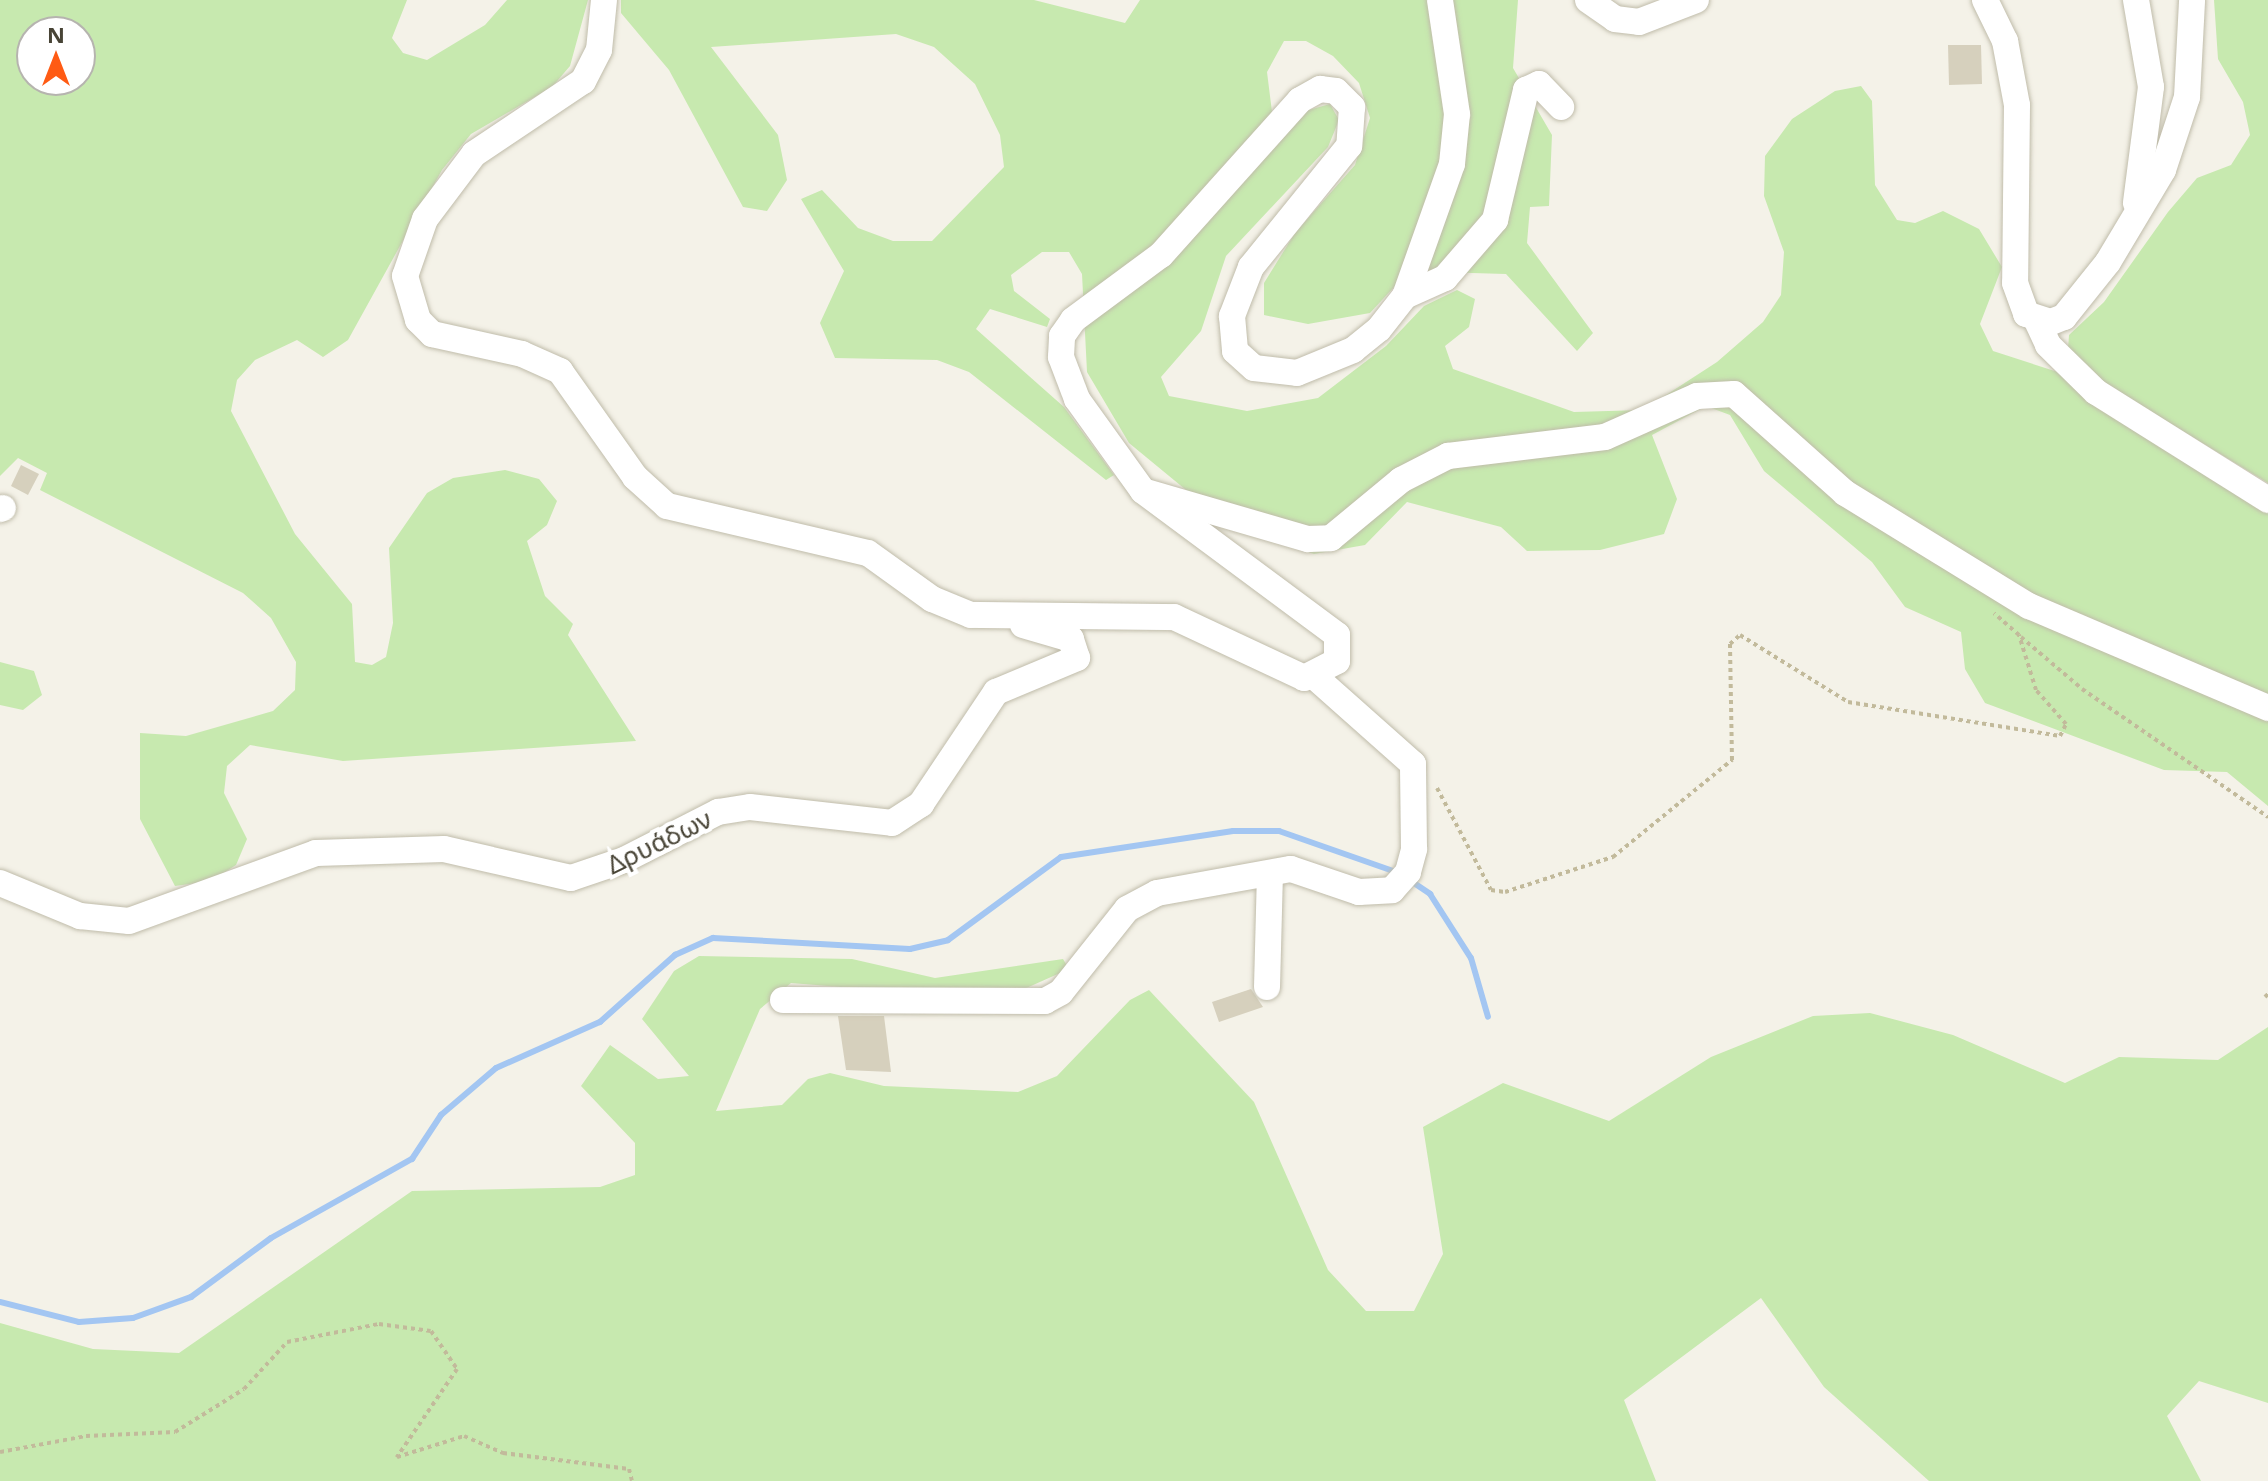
<!DOCTYPE html>
<meta charset="utf-8">
<style>
body{margin:0}
#map{position:relative;width:2268px;height:1481px;overflow:hidden;background:#f4f2e8;font-family:"Noto Sans",sans-serif}
div>[style]{position:absolute}
.green>*{inset:0;background:#c7e9af}
.stream>*{height:6px;margin:-3px;padding:0 3px;transform-origin:3px;border-radius:3px;background:#a3c6f2}
.building>*{inset:0;background:#d6d0bd}
.path>*{height:4px;margin-top:-2px;transform-origin:0;background:repeating-linear-gradient(90deg,#c2ba9b 0 4px,transparent 0 8px)}
.roads{filter:drop-shadow(0 0 2px #c0bcaa) drop-shadow(0 0 2px #c0bcaa)}
.minor>*{height:26px;margin:-13px;padding:0 13px;transform-origin:13px;border-radius:13px;background:#fff}
span{translate:-50% -50%;white-space:nowrap;text-align:center;line-height:1.15;-webkit-text-stroke:8px #fff;paint-order:stroke}
.street-label{font-size:26px;color:#484436}
.north{position:absolute;left:16px;top:16px;width:80px;height:80px;box-sizing:border-box;background:#fff;border:2px solid #b6b4af;border-radius:50%;rotate:0deg;font-size:22px;font-weight:700;line-height:32px;text-align:center;color:#484436}
.north::after{content:'';display:block;margin:auto;width:28px;height:36px;background:#ff5b14;clip-path:polygon(50% 0,100% 100%,50% 72%,0 100%)}
</style>
<div id="map">
<div class="green">
<i style="clip-path:polygon(evenodd,0 0,407px 0,392px 38px,403px 53px,427px 60px,485px 25px,507px 0,588px 0,570px 66px,552px 87px,471px 134px,442px 170px,348px 340px,323px 357px,297px 340px,255px 360px,237px 380px,231px 411px,295px 534px,352px 604px,355px 662px,372px 665px,386px 657px,393px 623px,389px 548px,427px 493px,453px 478px,505px 470px,539px 479px,557px 501px,547px 525px,527px 541px,545px 596px,573px 624px,568px 635px,636px 741px,343px 761px,250px 745px,227px 766px,224px 793px,247px 839px,236px 865px,211px 881px,175px 886px,140px 819px,140px 733px,186px 736px,273px 711px,295px 690px,296px 662px,271px 618px,243px 593px,40px 490px,47px 473px,18px 458px,0 476px,0 0,32px 32px,80px 32px,80px 80px,32px 80px,32px 32px)"></i>
<i style="clip-path:polygon(621px 0,1034px 0,1125px 23px,1140px 0,1518px 0,1513px 68px,1552px 135px,1549px 206px,1530px 207px,1527px 243px,1593px 333px,1577px 351px,1506px 274px,1438px 272px,1395px 286px,1370px 313px,1308px 324px,1264px 315px,1264px 283px,1295px 233px,1355px 165px,1370px 118px,1359px 83px,1333px 56px,1306px 41px,1284px 41px,1267px 72px,1273px 120px,1330px 104px,1339px 120px,1328px 147px,1226px 256px,1201px 331px,1161px 377px,1169px 396px,1247px 411px,1318px 398px,1386px 346px,1424px 306px,1457px 290px,1475px 299px,1469px 327px,1445px 346px,1453px 369px,1574px 412px,1643px 410px,1717px 362px,1763px 322px,1781px 295px,1784px 252px,1764px 196px,1765px 156px,1792px 119px,1835px 91px,1861px 86px,1872px 101px,1875px 185px,1897px 220px,1915px 223px,1943px 211px,1979px 229px,2002px 267px,1980px 324px,1993px 351px,2067px 375px,2268px 508px,2268px 806px,2227px 772px,2164px 770px,1985px 703px,1965px 669px,1961px 632px,1905px 607px,1872px 562px,1764px 471px,1730px 415px,1706px 406px,1652px 435px,1677px 499px,1664px 534px,1600px 550px,1527px 551px,1501px 527px,1407px 502px,1365px 545px,1314px 554px,1231px 527px,1129px 443px,1087px 372px,1082px 274px,1069px 252px,1042px 252px,1011px 275px,1014px 291px,1050px 319px,1047px 327px,990px 309px,976px 329px,1064px 407px,1114px 475px,1106px 480px,969px 372px,937px 360px,835px 358px,820px 323px,844px 271px,801px 199px,822px 190px,858px 228px,893px 241px,932px 241px,1004px 167px,1000px 135px,975px 84px,934px 47px,896px 34px,711px 47px,778px 135px,787px 180px,767px 211px,743px 207px,669px 70px,621px 13px)"></i>
<i style="clip-path:polygon(2214px 0,2268px 0,2268px 483px,2094px 377px,2068px 349px,2069px 335px,2104px 302px,2168px 212px,2197px 178px,2231px 165px,2250px 135px,2243px 102px,2218px 59px)"></i>
<i style="clip-path:polygon(0 662px,34px 671px,42px 695px,23px 710px,0 705px)"></i>
<i style="clip-path:polygon(699px 956px,852px 959px,935px 978px,1063px 959px,1069px 969px,1022px 990px,939px 995px,791px 983px,760px 1009px,716px 1111px,782px 1105px,808px 1079px,830px 1073px,884px 1086px,1018px 1092px,1057px 1076px,1130px 1000px,1149px 990px,1254px 1102px,1328px 1270px,1366px 1311px,1414px 1311px,1443px 1254px,1423px 1127px,1503px 1083px,1609px 1121px,1711px 1057px,1813px 1016px,1870px 1013px,1953px 1035px,2065px 1083px,2119px 1057px,2218px 1060px,2268px 1027px,2268px 1403px,2199px 1381px,2167px 1416px,2201px 1481px,1929px 1481px,1824px 1387px,1761px 1298px,1624px 1400px,1656px 1481px,0 1481px,0 1323px,93px 1349px,179px 1353px,412px 1191px,600px 1187px,635px 1175px,635px 1143px,581px 1086px,610px 1045px,658px 1079px,689px 1076px,642px 1019px,674px 971px)"></i>
</div>
<div class="stream">
<i style="left:1408px;top:879px;width:27px;rotate:34deg"></i>
<i style="left:1430px;top:894px;width:76px;rotate:57.4deg"></i>
<i style="left:1471px;top:958px;width:61px;rotate:73.9deg"></i>
<i style="left:0;top:1302px;width:81px;rotate:14.2deg"></i>
<i style="left:79px;top:1322px;width:54px;rotate:-4.2deg"></i>
<i style="left:133px;top:1318px;width:62px;rotate:-19.9deg"></i>
<i style="left:191px;top:1297px;width:99px;rotate:-36.4deg"></i>
<i style="left:271px;top:1238px;width:162px;rotate:-29.3deg"></i>
<i style="left:412px;top:1159px;width:53px;rotate:-56.6deg"></i>
<i style="left:441px;top:1115px;width:72px;rotate:-40.5deg"></i>
<i style="left:496px;top:1068px;width:114px;rotate:-23.9deg"></i>
<i style="left:600px;top:1022px;width:101px;rotate:-41.8deg"></i>
<i style="left:675px;top:955px;width:42px;rotate:-24.1deg"></i>
<i style="left:713px;top:938px;width:197px;rotate:3.2deg"></i>
<i style="left:910px;top:949px;width:39px;rotate:-13deg"></i>
<i style="left:948px;top:940px;width:140px;rotate:-36.3deg"></i>
<i style="left:1061px;top:857px;width:174px;rotate:-8.6deg"></i>
<i style="left:1233px;top:831px;width:46px"></i>
<i style="left:1279px;top:831px;width:127px;rotate:19.3deg"></i>
</div>
<div class="building">
<i style="clip-path:polygon(1948px 45px,1981px 45px,1982px 84px,1949px 85px)"></i>
<i style="clip-path:polygon(21px 465px,39px 474px,28px 495px,11px 486px)"></i>
<i style="clip-path:polygon(1251px 989px,1263px 1007px,1219px 1022px,1212px 1002px)"></i>
<i style="clip-path:polygon(838px 1016px,884px 1016px,891px 1072px,846px 1070px)"></i>
</div>
<div class="path">
<i style="left:2021px;top:637px;width:80px;rotate:40.4deg"></i>
<i style="left:2082px;top:689px;width:226px;rotate:34.5deg"></i>
<i style="left:1437px;top:788px;width:115px;rotate:62.1deg"></i>
<i style="left:1491px;top:890px;width:14px;rotate:8deg"></i>
<i style="left:1505px;top:892px;width:114px;rotate:-18deg"></i>
<i style="left:1613px;top:857px;width:154px;rotate:-39.2deg"></i>
<i style="left:1732px;top:760px;width:116px;rotate:-91deg"></i>
<i style="left:1730px;top:644px;width:13px;rotate:-42deg"></i>
<i style="left:1740px;top:635px;width:127px;rotate:31.8deg"></i>
<i style="left:1848px;top:702px;width:215px;rotate:9.1deg"></i>
<i style="left:2060px;top:736px;width:13px;rotate:-63deg"></i>
<i style="left:2066px;top:724px;width:45px;rotate:-131.4deg"></i>
<i style="left:2036px;top:690px;width:58px;rotate:-107.2deg"></i>
<i style="left:2019px;top:635px;width:33px;rotate:-139deg"></i>
<i style="left:2265px;top:997px;width:4px;rotate:-45deg"></i>
<i style="left:0;top:1452px;width:87px;rotate:-10.5deg"></i>
<i style="left:86px;top:1436px;width:89px;rotate:-2.6deg"></i>
<i style="left:175px;top:1432px;width:81px;rotate:-31.9deg"></i>
<i style="left:244px;top:1389px;width:64px;rotate:-47.5deg"></i>
<i style="left:287px;top:1342px;width:94px;rotate:-11.1deg"></i>
<i style="left:379px;top:1324px;width:52px;rotate:7.7deg"></i>
<i style="left:431px;top:1331px;width:46px;rotate:55.6deg"></i>
<i style="left:457px;top:1369px;width:107px;rotate:124.3deg"></i>
<i style="left:397px;top:1457px;width:70px;rotate:-17.4deg"></i>
<i style="left:464px;top:1436px;width:43px;rotate:23.6deg"></i>
<i style="left:503px;top:1453px;width:127px;rotate:7.2deg"></i>
<i style="left:629px;top:1469px;width:12px;rotate:76deg"></i>
</div>
<div class="roads">
<div class="minor">
<i style="left:604px;top:0;width:50px;rotate:95.7deg"></i>
<i style="left:599px;top:50px;width:35px;rotate:117deg"></i>
<i style="left:583px;top:81px;width:131px;rotate:146.2deg"></i>
<i style="left:474px;top:154px;width:81px;rotate:127deg"></i>
<i style="left:425px;top:219px;width:60px;rotate:109.3deg"></i>
<i style="left:405px;top:276px;width:46px;rotate:73.5deg"></i>
<i style="left:418px;top:320px;width:20px;rotate:45deg"></i>
<i style="left:432px;top:334px;width:92px;rotate:12.5deg"></i>
<i style="left:522px;top:354px;width:42px;rotate:24.1deg"></i>
<i style="left:560px;top:371px;width:130px;rotate:54.7deg"></i>
<i style="left:635px;top:477px;width:43px;rotate:42.2deg"></i>
<i style="left:667px;top:506px;width:206px;rotate:13.2deg"></i>
<i style="left:868px;top:553px;width:79px;rotate:35.7deg"></i>
<i style="left:932px;top:599px;width:42px;rotate:22.3deg"></i>
<i style="left:971px;top:615px;width:203px;rotate:0.6deg"></i>
<i style="left:1174px;top:617px;width:144px;rotate:25.1deg"></i>
<i style="left:1304px;top:678px;width:37px;rotate:-27deg"></i>
<i style="left:1337px;top:661px;width:26px;rotate:-90deg"></i>
<i style="left:1337px;top:635px;width:242px;rotate:-143.4deg"></i>
<i style="left:1143px;top:491px;width:113px;rotate:-125.7deg"></i>
<i style="left:1077px;top:399px;width:45px;rotate:-110.9deg"></i>
<i style="left:1061px;top:357px;width:21px;rotate:-87deg"></i>
<i style="left:1062px;top:336px;width:19px;rotate:-55deg"></i>
<i style="left:1073px;top:320px;width:109px;rotate:-36.5deg"></i>
<i style="left:1161px;top:255px;width:208px;rotate:-48.1deg"></i>
<i style="left:1300px;top:100px;width:23px;rotate:-29deg"></i>
<i style="left:1320px;top:89px;width:16px;rotate:7deg"></i>
<i style="left:1336px;top:91px;width:23px;rotate:45deg"></i>
<i style="left:1352px;top:107px;width:39px;rotate:94deg"></i>
<i style="left:1349px;top:146px;width:156px;rotate:129deg"></i>
<i style="left:1251px;top:267px;width:53px;rotate:111.2deg"></i>
<i style="left:1232px;top:316px;width:35px;rotate:85deg"></i>
<i style="left:1235px;top:351px;width:25px;rotate:42deg"></i>
<i style="left:1254px;top:368px;width:43px;rotate:6.6deg"></i>
<i style="left:1297px;top:373px;width:61px;rotate:-22.3deg"></i>
<i style="left:1353px;top:350px;width:33px;rotate:-39deg"></i>
<i style="left:1379px;top:329px;width:42px;rotate:-51.8deg"></i>
<i style="left:1405px;top:296px;width:140px;rotate:-70.4deg"></i>
<i style="left:1452px;top:164px;width:50px;rotate:-84.3deg"></i>
<i style="left:1457px;top:114px;width:115px;rotate:-98.5deg"></i>
<i style="left:1588px;top:0;width:33px;rotate:35deg"></i>
<i style="left:1615px;top:19px;width:24px;rotate:7deg"></i>
<i style="left:1639px;top:22px;width:61px;rotate:-21.1deg"></i>
<i style="left:1985px;top:0;width:46px;rotate:64deg"></i>
<i style="left:2005px;top:41px;width:65px;rotate:79.4deg"></i>
<i style="left:2017px;top:105px;width:178px;rotate:90.6deg"></i>
<i style="left:2015px;top:283px;width:33px;rotate:70deg"></i>
<i style="left:2026px;top:314px;width:26px;rotate:18deg"></i>
<i style="left:2051px;top:322px;width:14px;rotate:-21deg"></i>
<i style="left:2064px;top:317px;width:70px;rotate:-51.3deg"></i>
<i style="left:2108px;top:262px;width:107px;rotate:-59.1deg"></i>
<i style="left:2163px;top:170px;width:77px;rotate:-71.8deg"></i>
<i style="left:2187px;top:97px;width:97px;rotate:-87deg"></i>
<i style="left:2136px;top:0;width:88px;rotate:80.2deg"></i>
<i style="left:2151px;top:87px;width:117px;rotate:97.4deg"></i>
<i style="left:1405px;top:296px;width:44px;rotate:-24.2deg"></i>
<i style="left:1445px;top:278px;width:77px;rotate:-49.2deg"></i>
<i style="left:1495px;top:220px;width:134px;rotate:-76.6deg"></i>
<i style="left:1526px;top:90px;width:14px;rotate:-25deg"></i>
<i style="left:1539px;top:84px;width:32px;rotate:46deg"></i>
<i style="left:2037px;top:321px;width:26px;rotate:65deg"></i>
<i style="left:2048px;top:345px;width:67px;rotate:44.4deg"></i>
<i style="left:2096px;top:392px;width:203px;rotate:32.1deg"></i>
<i style="left:1146px;top:492px;width:169px;rotate:16.2deg"></i>
<i style="left:1308px;top:539px;width:23px;rotate:-2deg"></i>
<i style="left:1331px;top:538px;width:91px;rotate:-39.6deg"></i>
<i style="left:1401px;top:480px;width:53px;rotate:-27.1deg"></i>
<i style="left:1448px;top:456px;width:158px;rotate:-6.9deg"></i>
<i style="left:1605px;top:437px;width:101px;rotate:-24deg"></i>
<i style="left:1697px;top:396px;width:37px;rotate:-3deg"></i>
<i style="left:1734px;top:394px;width:149px;rotate:41.7deg"></i>
<i style="left:1845px;top:493px;width:216px;rotate:31.6deg"></i>
<i style="left:2029px;top:606px;width:260px;rotate:23.1deg"></i>
<i style="left:0;top:509px;width:3px;rotate:-18deg"></i>
<i style="left:0;top:883px;width:87px;rotate:22.4deg"></i>
<i style="left:80px;top:916px;width:49px;rotate:5.8deg"></i>
<i style="left:129px;top:921px;width:199px;rotate:-20deg"></i>
<i style="left:316px;top:853px;width:128px;rotate:-1.8deg"></i>
<i style="left:444px;top:849px;width:130px;rotate:12.9deg"></i>
<i style="left:571px;top:878px;width:56px;rotate:-18.8deg"></i>
<i style="left:624px;top:860px;width:106px;rotate:-27.1deg"></i>
<i style="left:718px;top:812px;width:32px;rotate:-9deg"></i>
<i style="left:750px;top:807px;width:143px;rotate:6.4deg"></i>
<i style="left:892px;top:823px;width:35px;rotate:-33deg"></i>
<i style="left:921px;top:804px;width:135px;rotate:-56.2deg"></i>
<i style="left:996px;top:692px;width:88px;rotate:-22.8deg"></i>
<i style="left:1077px;top:658px;width:20px;rotate:-108deg"></i>
<i style="left:1071px;top:639px;width:50px;rotate:-163.7deg"></i>
<i style="left:1267px;top:987px;width:113px;rotate:-88.5deg"></i>
<i style="left:783px;top:1000px;width:262px;rotate:0.2deg"></i>
<i style="left:1045px;top:1001px;width:18px;rotate:-29deg"></i>
<i style="left:1061px;top:992px;width:106px;rotate:-51.5deg"></i>
<i style="left:1127px;top:909px;width:34px;rotate:-28deg"></i>
<i style="left:1157px;top:893px;width:136px;rotate:-10.2deg"></i>
<i style="left:1291px;top:869px;width:72px;rotate:18.7deg"></i>
<i style="left:1359px;top:892px;width:33px;rotate:-3deg"></i>
<i style="left:1392px;top:890px;width:24px;rotate:-48deg"></i>
<i style="left:1408px;top:872px;width:24px;rotate:-75deg"></i>
<i style="left:1414px;top:849px;width:85px;rotate:-90.7deg"></i>
<i style="left:1413px;top:764px;width:131px;rotate:-138.4deg"></i>
</div>
</div>
<div class="street-label">
<span style="left:659px;top:842px;rotate:-26deg">Δρυάδων</span>
</div>
<div class="north">N</div>
</div>
